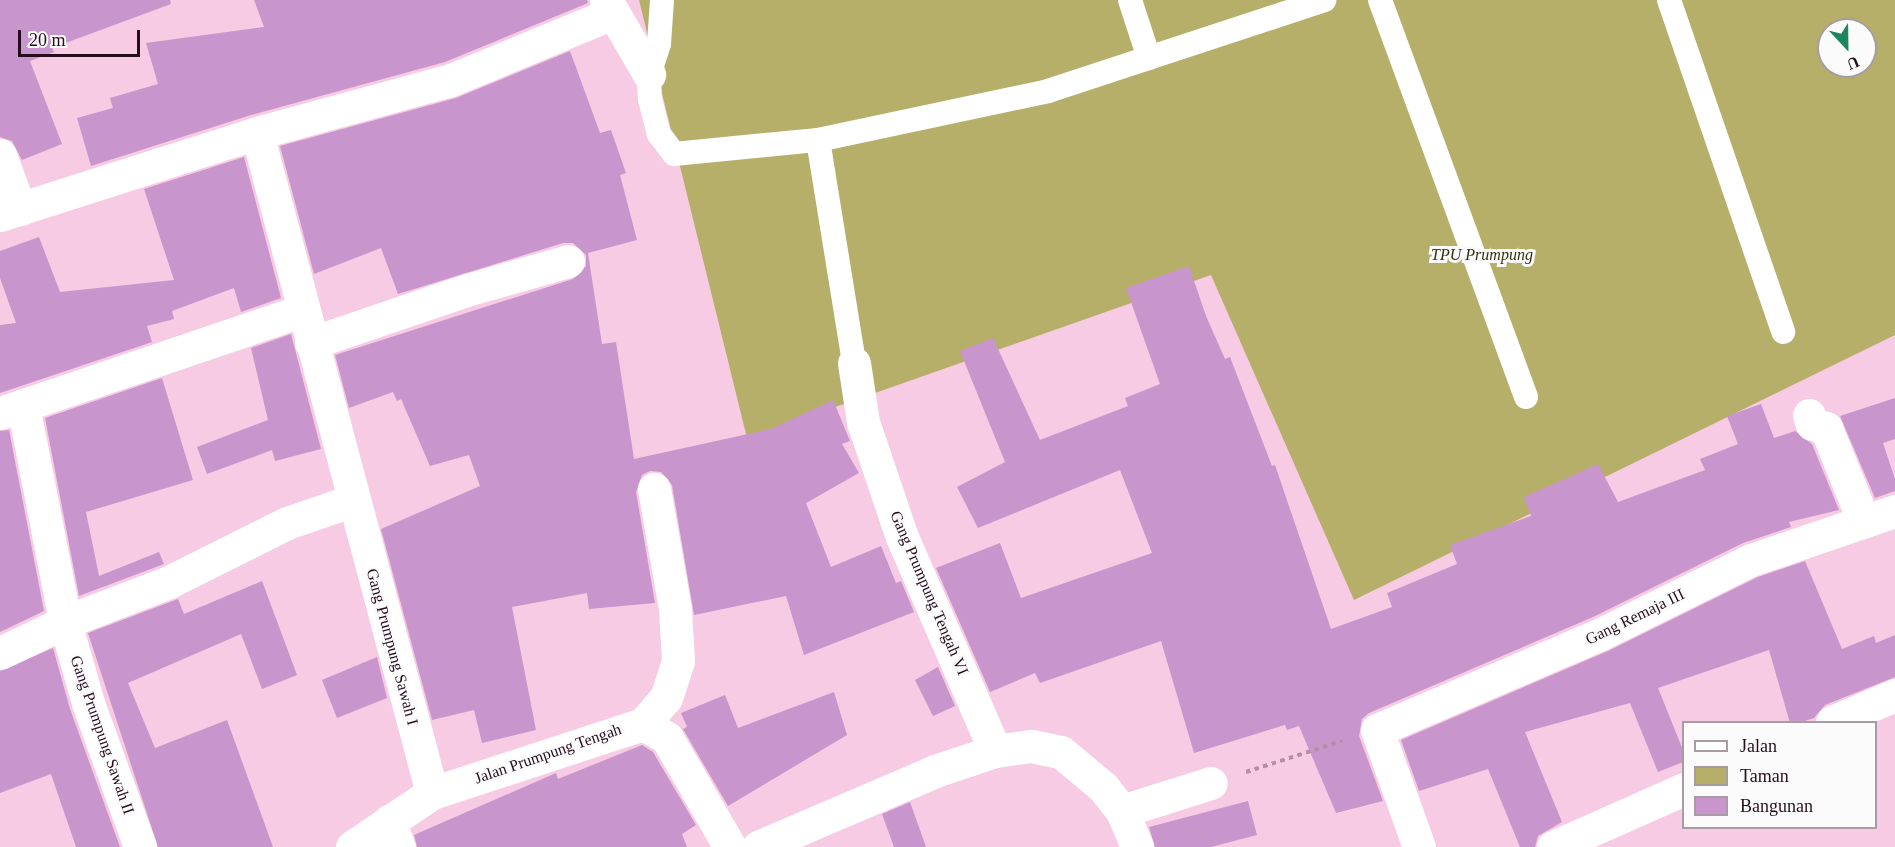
<!DOCTYPE html>
<style>
body{margin:0}
#map{position:relative;width:1895px;height:847px;overflow:hidden;background:#f7cbe3;font-family:Georgia,serif}
div>[style]{position:absolute}
.green>*{inset:0;background:#b6af6a}
.building>*{inset:0;background:#c895cc}
.path>*{height:4px;margin-top:-2px;transform-origin:0;background:repeating-linear-gradient(90deg,#b48ea3 0 4.5px,transparent 0 9px)}
.service>*{height:24px;margin:-12px;padding:0 12px;transform-origin:12px;border-radius:12px;background:#fff}
.minor>*{height:33px;margin:-16.5px;padding:0 16.5px;transform-origin:16.5px;border-radius:16.5px;background:#fff}
span{translate:-50% -50%;white-space:nowrap;text-align:center;line-height:1.15;-webkit-text-stroke:6px #fbfbfb;paint-order:stroke}
.park-label{font-size:16px;color:#34310f;font-style:italic}
.street-label{font-size:16px;color:#260d1d}
.legend{position:absolute;left:1682px;top:721px;width:195px;height:108px;box-sizing:border-box;background:#fbfbfb;border:2px solid #a69ca2;margin:0;padding:8px 10px;list-style:none;font-size:18px;color:#260d1d}
.legend li{display:flex;align-items:center;gap:12px;height:30px}
.legend b{width:30px;border:2px solid #a69ca2}
.north{position:absolute;left:1817px;top:18px;width:60px;height:60px;box-sizing:border-box;background:#fbfbfb;border:2px solid #a69ca2;border-radius:50%;rotate:158deg;font-size:16px;font-weight:700;line-height:24px;text-align:center;color:#260d1d}
.north::after{content:'';display:block;margin:auto;width:21px;height:27px;background:#1e8560;clip-path:polygon(50% 0,100% 100%,50% 72%,0 100%)}
.scale{position:absolute;left:18px;top:30px;width:122px;height:27px;box-sizing:border-box;border:3px solid #260d1d;border-top:0;padding-left:8px;font-size:18px;line-height:21px;white-space:nowrap;color:#260d1d;-webkit-text-stroke:4px #fbfbfb;paint-order:stroke}
</style>
<div id="map">
<div class="green">
<i style="clip-path:polygon(evenodd,639px 0,1895px 0,1895px 335px,1354px 600px,1211px 275px,747px 438px,639px 0,1829px 30px,1865px 30px,1865px 66px,1829px 66px,1829px 30px)"></i>
</div>
<div class="building">
<i style="clip-path:polygon(0 0,170px 0,171px 4px,52px 48px,54px 52px,30px 61px,62px 144px,22px 160px,12px 141px,0 137px)"></i>
<i style="clip-path:polygon(254px 0,587px 0,588px 3px,445px 62px,251px 115px,91px 166px,77px 118px,113px 108px,110px 98px,158px 84px,146px 43px,264px 27px)"></i>
<i style="clip-path:polygon(570px 51px,600px 133px,611px 130px,626px 173px,620px 175px,637px 240px,588px 253px,602px 344px,616px 342px,634px 459px,771px 429px,833px 400px,850px 441px,842px 444px,859px 473px,806px 503px,831px 567px,881px 546px,896px 583px,901px 581px,914px 612px,804px 655px,786px 596px,694px 615px,672px 485px,661px 472px,650px 471px,642px 475px,636px 492px,655px 603px,589px 609px,587px 593px,512px 607px,536px 730px,482px 743px,474px 710px,432px 720px,381px 529px,480px 486px,469px 455px,430px 466px,401px 399px,397px 401px,393px 392px,349px 408px,335px 355px,573px 279px,586px 266px,586px 255px,573px 243px,563px 243px,398px 294px,381px 248px,314px 274px,280px 146px,456px 98px)"></i>
<i style="clip-path:polygon(244px 157px,281px 298px,241px 312px,234px 288px,172px 311px,174px 319px,147px 326px,152px 342px,0 393px,0 325px,16px 323px,0 278px,0 251px,39px 237px,60px 292px,174px 280px,144px 189px)"></i>
<i style="clip-path:polygon(1189px 266px,1206px 316px,1225px 359px,1230px 357px,1272px 466px,1275px 465px,1331px 629px,1392px 607px,1387px 593px,1457px 564px,1450px 545px,1531px 516px,1524px 497px,1598px 464px,1618px 502px,1705px 470px,1700px 459px,1738px 444px,1727px 416px,1761px 404px,1774px 438px,1795px 431px,1812px 444px,1839px 510px,1789px 522px,1791px 527px,1743px 543px,1593px 617px,1369px 713px,1362px 719px,1359px 736px,1383px 801px,1336px 813px,1299px 726px,1287px 730px,1285px 725px,1194px 753px,1161px 641px,1040px 683px,1035px 673px,990px 692px,936px 568px,1000px 543px,1021px 598px,1152px 553px,1120px 470px,978px 528px,957px 487px,1005px 462px,960px 351px,993px 338px,1040px 440px,1128px 406px,1125px 398px,1160px 384px,1126px 288px)"></i>
<i style="clip-path:polygon(291px 334px,321px 449px,275px 461px,272px 450px,207px 474px,197px 447px,268px 420px,251px 348px)"></i>
<i style="clip-path:polygon(162px 378px,193px 480px,86px 512px,99px 576px,159px 552px,164px 564px,79px 596px,45px 418px)"></i>
<i style="clip-path:polygon(1895px 398px,1895px 439px,1883px 443px,1895px 479px,1895px 491px,1875px 498px,1840px 416px)"></i>
<i style="clip-path:polygon(9px 430px,44px 611px,0 632px,0 431px)"></i>
<i style="clip-path:polygon(1805px 561px,1842px 649px,1874px 636px,1876px 643px,1895px 635px,1895px 677px,1825px 705px,1814px 718px,1799px 723px,1790px 723px,1769px 650px,1658px 688px,1683px 750px,1683px 762px,1658px 772px,1630px 703px,1525px 732px,1562px 822px,1538px 836px,1535px 847px,1520px 847px,1488px 769px,1419px 791px,1401px 740px,1608px 651px,1758px 577px)"></i>
<i style="clip-path:polygon(262px 581px,297px 675px,262px 689px,241px 634px,128px 683px,155px 748px,227px 720px,273px 847px,158px 847px,88px 633px,178px 599px,184px 614px)"></i>
<i style="clip-path:polygon(53px 648px,70px 709px,120px 847px,76px 847px,51px 774px,0 793px,0 671px)"></i>
<i style="clip-path:polygon(377px 657px,387px 698px,337px 718px,322px 680px)"></i>
<i style="clip-path:polygon(938px 667px,955px 706px,933px 716px,915px 680px)"></i>
<i style="clip-path:polygon(834px 692px,847px 735px,728px 806px,683px 729px,687px 727px,681px 713px,725px 695px,738px 728px)"></i>
<i style="clip-path:polygon(642px 745px,653px 752px,696px 825px,682px 834px,687px 847px,417px 847px,414px 835px,556px 773px,558px 779px)"></i>
<i style="clip-path:polygon(1248px 801px,1257px 835px,1211px 847px,1155px 847px,1149px 827px)"></i>
<i style="clip-path:polygon(910px 802px,926px 847px,894px 847px,882px 814px)"></i>
</div>
<div class="path">
<i style="left:1246px;top:772px;width:101px;rotate:-17.9deg"></i>
</div>
<div class="service">
<i style="left:662px;top:0;width:44px;rotate:93.9deg"></i>
<i style="left:659px;top:44px;width:32px;rotate:108deg"></i>
<i style="left:649px;top:74px;width:25px;rotate:88deg"></i>
<i style="left:650px;top:99px;width:36px;rotate:76deg"></i>
<i style="left:659px;top:134px;width:25px;rotate:53deg"></i>
<i style="left:674px;top:154px;width:145px;rotate:-5.6deg"></i>
<i style="left:818px;top:140px;width:235px;rotate:-12deg"></i>
<i style="left:1048px;top:91px;width:291px;rotate:-18.2deg"></i>
<i style="left:1130px;top:0;width:61px;rotate:71.9deg"></i>
<i style="left:1380px;top:0;width:423px;rotate:69.8deg"></i>
<i style="left:1669px;top:0;width:351px;rotate:71deg"></i>
<i style="left:818px;top:140px;width:226px;rotate:80.8deg"></i>
</div>
<div class="minor">
<i style="left:606px;top:0;width:86px;rotate:59.8deg"></i>
<i style="left:257px;top:133px;width:683px;rotate:75.15deg"></i>
<i style="left:0;top:155px;width:58px;rotate:69.7deg"></i>
<i style="left:0;top:215px;width:270px;rotate:-17.7deg"></i>
<i style="left:257px;top:133px;width:201px;rotate:-15.3deg"></i>
<i style="left:451px;top:80px;width:175px;rotate:-22.5deg"></i>
<i style="left:311px;top:343px;width:168px;rotate:-18.8deg"></i>
<i style="left:470px;top:289px;width:102px;rotate:-15.9deg"></i>
<i style="left:854px;top:363px;width:60px;rotate:81.3deg"></i>
<i style="left:863px;top:422px;width:121px;rotate:71.3deg"></i>
<i style="left:902px;top:537px;width:233px;rotate:66.5deg"></i>
<i style="left:23px;top:405px;width:221px;rotate:79deg"></i>
<i style="left:65px;top:622px;width:84px;rotate:74.1deg"></i>
<i style="left:88px;top:703px;width:153px;rotate:70.1deg"></i>
<i style="left:0;top:413px;width:319px;rotate:-18.7deg"></i>
<i style="left:1809px;top:415px;width:9px;rotate:72deg"></i>
<i style="left:1812px;top:424px;width:15px;rotate:16deg"></i>
<i style="left:1826px;top:428px;width:101px;rotate:68deg"></i>
<i style="left:0;top:653px;width:72px;rotate:-25.5deg"></i>
<i style="left:65px;top:622px;width:111px;rotate:-21deg"></i>
<i style="left:169px;top:582px;width:132px;rotate:-26.6deg"></i>
<i style="left:287px;top:523px;width:68px;rotate:-19deg"></i>
<i style="left:1832px;top:722px;width:69px;rotate:-23.2deg"></i>
<i style="left:643px;top:724px;width:35px;rotate:-49deg"></i>
<i style="left:666px;top:698px;width:39px;rotate:-72deg"></i>
<i style="left:678px;top:661px;width:52px;rotate:-93.3deg"></i>
<i style="left:675px;top:609px;width:122px;rotate:-99.9deg"></i>
<i style="left:1122px;top:811px;width:93px;rotate:-17.5deg"></i>
<i style="left:389px;top:821px;width:28px;rotate:69deg"></i>
<i style="left:352px;top:847px;width:97px;rotate:-34deg"></i>
<i style="left:432px;top:793px;width:222px;rotate:-18.1deg"></i>
<i style="left:643px;top:724px;width:28px;rotate:30deg"></i>
<i style="left:667px;top:738px;width:126px;rotate:60deg"></i>
<i style="left:758px;top:847px;width:193px;rotate:-23.2deg"></i>
<i style="left:935px;top:771px;width:63px;rotate:-18.4deg"></i>
<i style="left:995px;top:751px;width:37px;rotate:-8deg"></i>
<i style="left:1032px;top:746px;width:30px;rotate:12deg"></i>
<i style="left:1061px;top:752px;width:55px;rotate:39.8deg"></i>
<i style="left:1103px;top:787px;width:31px;rotate:52deg"></i>
<i style="left:1122px;top:811px;width:39px;rotate:67deg"></i>
<i style="left:1419px;top:847px;width:124px;rotate:-109.7deg"></i>
<i style="left:1377px;top:730px;width:244px;rotate:-23.2deg"></i>
<i style="left:1601px;top:634px;width:167px;rotate:-26.3deg"></i>
<i style="left:1751px;top:560px;width:152px;rotate:-18.8deg"></i>
<i style="left:1553px;top:847px;width:143px;rotate:-23.9deg"></i>
</div>
<div class="park-label">
<span style="left:1482px;top:255px">TPU Prumpung</span>
</div>
<div class="street-label">
<span style="left:929px;top:593px;rotate:67deg">Gang Prumpung Tengah VI</span>
<span style="left:1635px;top:617px;rotate:-26deg">Gang Remaja III</span>
<span style="left:392px;top:647px;rotate:75deg">Gang Prumpung Sawah I</span>
<span style="left:102px;top:735px;rotate:71deg">Gang Prumpung Sawah II</span>
<span style="left:548px;top:754px;rotate:-19deg">Jalan Prumpung Tengah</span>
</div>
<ul class="legend">
<li><b style="height:8px;background:#fff"></b>Jalan</li>
<li><b style="height:16px;background:#b6af6a"></b>Taman</li>
<li><b style="height:16px;background:#c895cc"></b>Bangunan</li>
</ul>
<div class="north">U</div>
<div class="scale">20 m</div>
</div>
